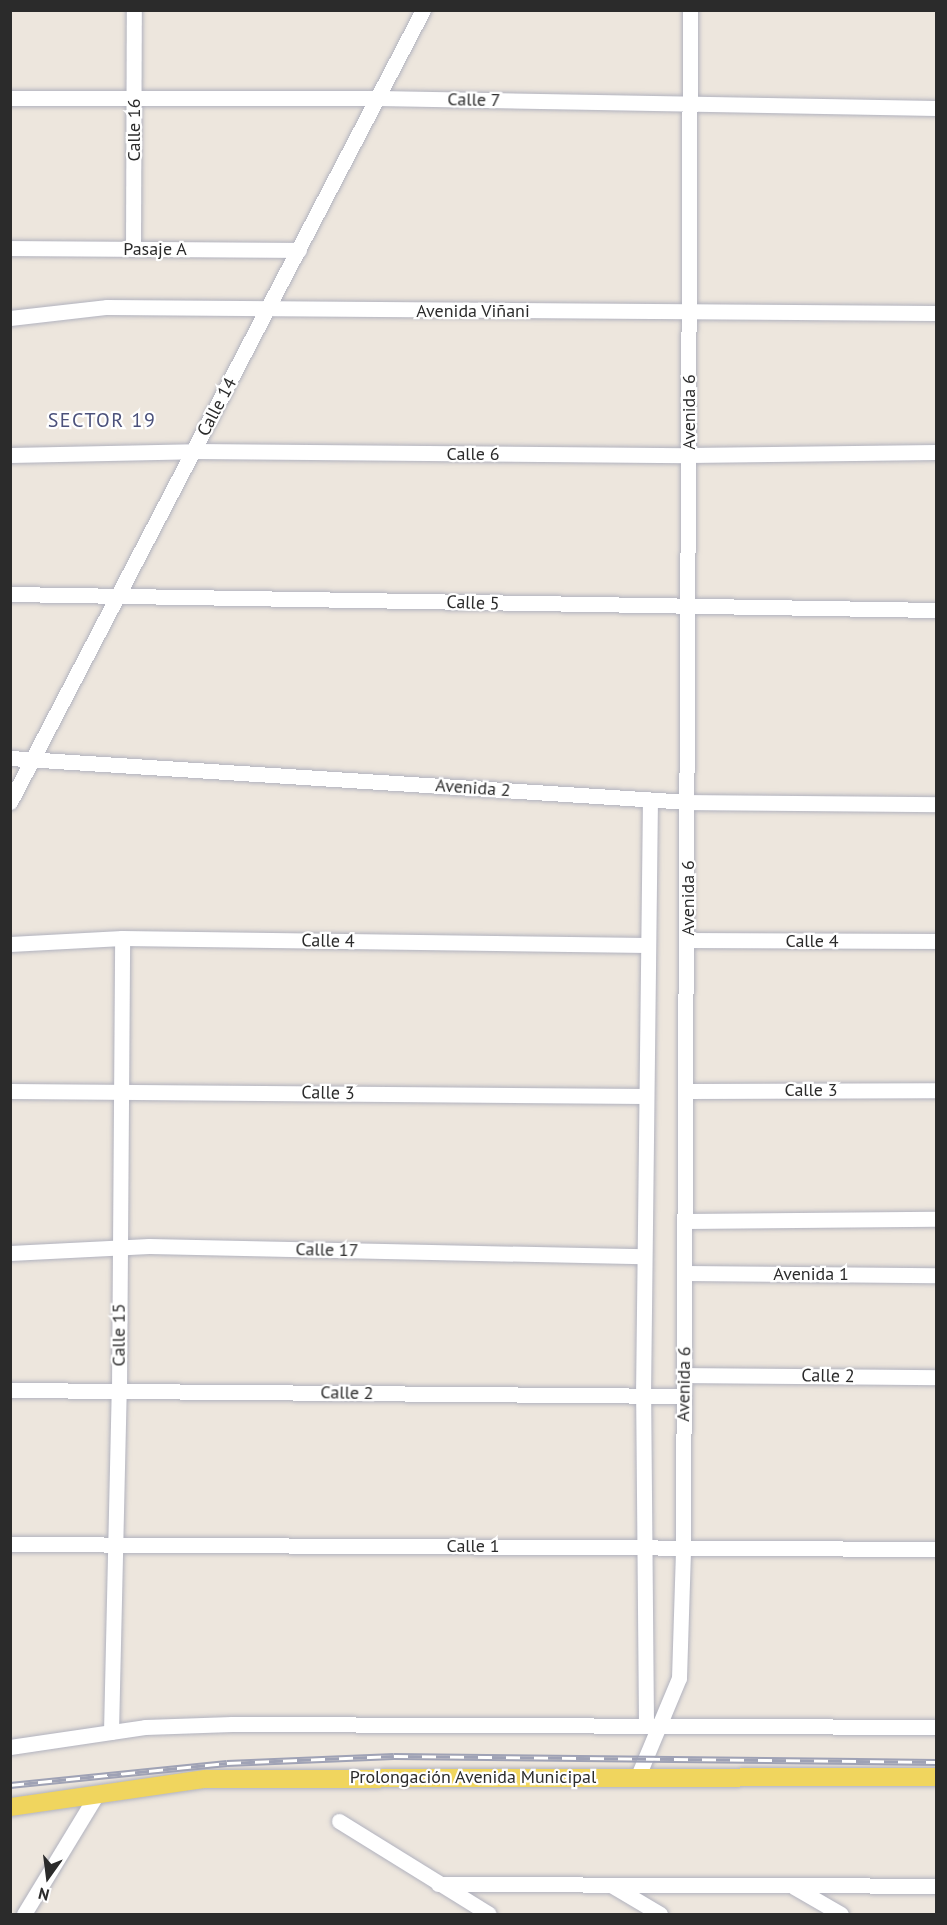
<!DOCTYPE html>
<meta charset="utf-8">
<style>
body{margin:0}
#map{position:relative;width:947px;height:1925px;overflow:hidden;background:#ede6dd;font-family:"PT Sans",sans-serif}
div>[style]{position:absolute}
.roads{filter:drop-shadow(0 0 2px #b1b2be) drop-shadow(0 0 2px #b1b2be)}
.minor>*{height:15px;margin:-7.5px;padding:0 7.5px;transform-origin:7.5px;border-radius:7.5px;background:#fff}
.major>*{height:18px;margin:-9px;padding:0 9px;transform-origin:9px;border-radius:9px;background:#f0d55e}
.rail>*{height:7px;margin-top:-3.5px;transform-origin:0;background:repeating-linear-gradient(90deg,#fff 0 14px,#9fa2b5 0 28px);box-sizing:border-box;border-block:2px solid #9fa2b5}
span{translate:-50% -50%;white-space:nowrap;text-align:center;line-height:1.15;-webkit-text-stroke:4.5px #fff;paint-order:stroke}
.street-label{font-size:18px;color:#2b2b2b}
.neighbourhood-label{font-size:20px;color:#4b517b;letter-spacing:1.5px}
.frame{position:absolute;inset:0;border:12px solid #2b2b2b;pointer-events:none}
.north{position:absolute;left:18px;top:1847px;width:60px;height:60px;-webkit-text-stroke:4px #fff;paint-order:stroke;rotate:194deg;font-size:16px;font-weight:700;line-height:24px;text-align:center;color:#2b2b2b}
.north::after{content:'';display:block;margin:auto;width:21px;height:27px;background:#2b2b2b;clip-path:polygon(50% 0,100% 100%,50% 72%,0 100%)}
</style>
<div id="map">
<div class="roads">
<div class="minor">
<i style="left:10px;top:98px;width:368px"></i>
<i style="left:378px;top:98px;width:558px;rotate:1.03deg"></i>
<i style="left:10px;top:248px;width:289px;rotate:0.4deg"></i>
<i style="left:133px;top:249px;width:239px;rotate:-89.8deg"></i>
<i style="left:10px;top:318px;width:98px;rotate:-6.5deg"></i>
<i style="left:107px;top:307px;width:829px;rotate:0.41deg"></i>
<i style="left:10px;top:455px;width:184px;rotate:-1.2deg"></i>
<i style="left:194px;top:451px;width:495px;rotate:0.5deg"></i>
<i style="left:689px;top:455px;width:247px;rotate:-0.7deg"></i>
<i style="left:10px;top:594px;width:926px;rotate:0.99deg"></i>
<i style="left:10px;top:758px;width:679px;rotate:3.71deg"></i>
<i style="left:688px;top:802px;width:248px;rotate:0.5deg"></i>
<i style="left:10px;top:802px;width:893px;rotate:-62.46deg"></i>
<i style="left:687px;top:940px;width:249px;rotate:0.2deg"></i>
<i style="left:10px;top:944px;width:112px;rotate:-3.1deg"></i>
<i style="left:122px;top:938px;width:525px;rotate:0.76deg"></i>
<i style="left:10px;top:1091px;width:635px;rotate:0.45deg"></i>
<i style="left:686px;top:1091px;width:250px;rotate:-0.2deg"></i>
<i style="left:686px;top:1221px;width:250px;rotate:-0.5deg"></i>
<i style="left:10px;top:1253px;width:139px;rotate:-2.9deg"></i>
<i style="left:149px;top:1246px;width:495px;rotate:1.2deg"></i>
<i style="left:685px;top:1273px;width:251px;rotate:0.5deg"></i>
<i style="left:684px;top:1375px;width:252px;rotate:0.5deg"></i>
<i style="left:10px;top:1390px;width:674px;rotate:0.51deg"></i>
<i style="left:10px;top:1544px;width:926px;rotate:0.31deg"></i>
<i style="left:646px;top:1724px;width:328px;rotate:-90.5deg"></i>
<i style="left:643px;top:1396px;width:596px;rotate:-89.33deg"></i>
<i style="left:111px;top:1732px;width:341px;rotate:-88.7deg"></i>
<i style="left:119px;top:1391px;width:453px;rotate:-89.6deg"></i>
<i style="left:10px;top:1747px;width:136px;rotate:-8.4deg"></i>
<i style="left:145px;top:1727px;width:87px;rotate:-2deg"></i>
<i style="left:232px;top:1724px;width:704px;rotate:0.24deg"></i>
<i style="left:638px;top:1776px;width:106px;rotate:-67.3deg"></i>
<i style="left:679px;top:1678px;width:130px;rotate:-88.2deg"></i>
<i style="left:683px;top:1548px;width:1538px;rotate:-89.74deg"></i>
<i style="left:339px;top:1821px;width:176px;rotate:31.8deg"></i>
<i style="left:438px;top:1884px;width:498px;rotate:0.2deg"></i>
<i style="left:611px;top:1885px;width:57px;rotate:30.6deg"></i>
<i style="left:794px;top:1887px;width:54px;rotate:29.9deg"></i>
<i style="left:24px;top:1914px;width:140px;rotate:-58.7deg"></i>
</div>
<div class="major">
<i style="left:10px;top:1807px;width:197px;rotate:-8.2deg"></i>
<i style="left:205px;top:1779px;width:731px;rotate:-0.16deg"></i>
</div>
</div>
<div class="rail">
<i style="left:10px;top:1785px;width:218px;rotate:-5.8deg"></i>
<i style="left:227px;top:1763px;width:167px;rotate:-2.4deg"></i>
<i style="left:394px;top:1756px;width:542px;rotate:0.63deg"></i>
</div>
<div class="street-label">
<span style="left:474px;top:100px;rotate:1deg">Calle 7</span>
<span style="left:134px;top:130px;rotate:-90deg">Calle 16</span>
<span style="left:155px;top:249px">Pasaje A</span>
<span style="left:473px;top:311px">Avenida Viñani</span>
<span style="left:217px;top:407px;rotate:-62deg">Calle 14</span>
<span style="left:689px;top:412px;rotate:-90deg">Avenida 6</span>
<span style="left:473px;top:454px">Calle 6</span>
<span style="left:473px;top:603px;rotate:2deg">Calle 5</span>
<span style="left:473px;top:788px;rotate:4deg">Avenida 2</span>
<span style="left:688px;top:898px;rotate:-90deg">Avenida 6</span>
<span style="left:328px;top:941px;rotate:1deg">Calle 4</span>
<span style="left:812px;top:941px">Calle 4</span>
<span style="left:811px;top:1090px">Calle 3</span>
<span style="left:328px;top:1093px;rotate:1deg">Calle 3</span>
<span style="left:327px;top:1250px;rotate:1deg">Calle 17</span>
<span style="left:811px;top:1274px">Avenida 1</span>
<span style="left:119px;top:1335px;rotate:-90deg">Calle 15</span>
<span style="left:828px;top:1376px;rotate:1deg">Calle 2</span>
<span style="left:684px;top:1384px;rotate:-89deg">Avenida 6</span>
<span style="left:347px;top:1393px;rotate:1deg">Calle 2</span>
<span style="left:473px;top:1546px">Calle 1</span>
<span style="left:473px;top:1777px">Prolongación Avenida Municipal</span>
</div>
<div class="neighbourhood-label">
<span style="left:102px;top:420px">SECTOR 19</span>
</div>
<div class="frame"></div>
<div class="north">N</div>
</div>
